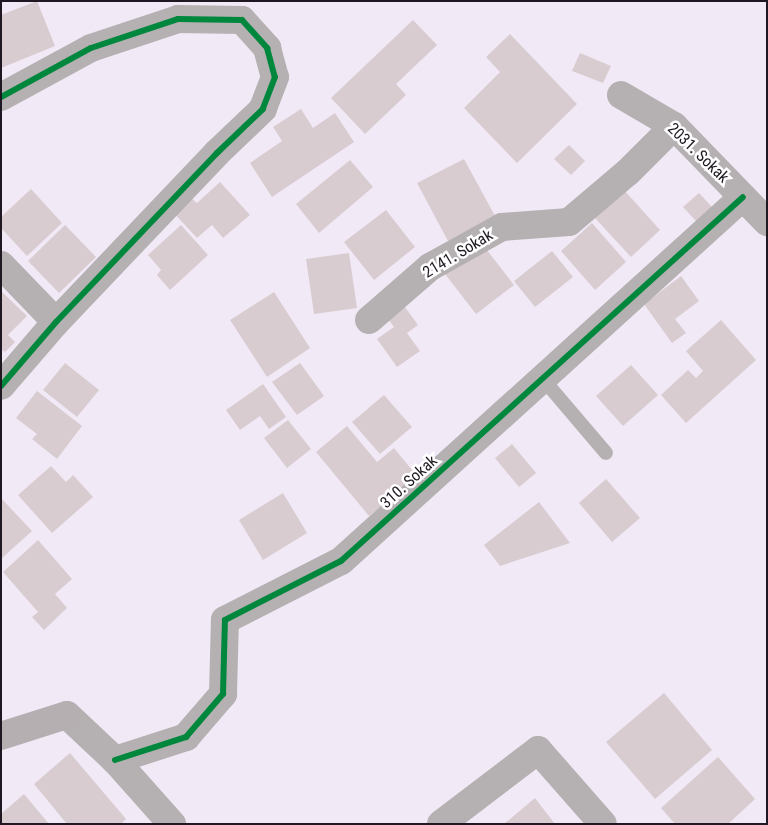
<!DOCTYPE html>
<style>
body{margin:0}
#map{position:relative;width:768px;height:825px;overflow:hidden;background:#f1e9f6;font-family:"Roboto Condensed",sans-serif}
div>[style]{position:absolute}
.building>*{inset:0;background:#d8ccd0}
.lane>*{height:14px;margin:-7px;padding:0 7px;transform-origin:7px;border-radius:7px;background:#b5b0b1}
.street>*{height:28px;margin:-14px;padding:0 14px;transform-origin:14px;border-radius:14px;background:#b5b0b1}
.secondary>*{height:28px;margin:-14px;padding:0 14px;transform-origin:14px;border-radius:14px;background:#b6afb2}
.cycleway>*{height:6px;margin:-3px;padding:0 3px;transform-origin:3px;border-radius:3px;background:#00873e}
span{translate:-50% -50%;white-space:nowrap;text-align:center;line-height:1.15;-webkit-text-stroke:5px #fff;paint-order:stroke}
.street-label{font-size:16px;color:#1f1822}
.frame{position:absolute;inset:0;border:2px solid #1f1822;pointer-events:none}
</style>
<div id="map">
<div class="building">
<i style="clip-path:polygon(37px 1px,55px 46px,1px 68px,1px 15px)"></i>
<i style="clip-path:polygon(413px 20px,437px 45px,396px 84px,406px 95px,365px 134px,331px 98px)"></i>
<i style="clip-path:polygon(510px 34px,577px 104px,517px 163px,464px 108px,500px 72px,486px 57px)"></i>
<i style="clip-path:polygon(580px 53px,611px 66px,603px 83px,572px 71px)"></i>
<i style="clip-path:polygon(301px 109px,313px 128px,335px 113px,354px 142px,272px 197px,250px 163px,282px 141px,273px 127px)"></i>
<i style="clip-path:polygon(569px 145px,585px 161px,571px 175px,554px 159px)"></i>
<i style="clip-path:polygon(464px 159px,495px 216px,448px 241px,417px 183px)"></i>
<i style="clip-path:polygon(350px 160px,373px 187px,319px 233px,296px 204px)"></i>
<i style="clip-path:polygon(220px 182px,250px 215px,223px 238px,212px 225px,197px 238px,172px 211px,189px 196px,197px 203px)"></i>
<i style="clip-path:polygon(31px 189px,62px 223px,27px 256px,1px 228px,1px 217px)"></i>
<i style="clip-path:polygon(624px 190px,660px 230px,631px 257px,595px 218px)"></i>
<i style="clip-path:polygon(699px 193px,714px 209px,698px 223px,683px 207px)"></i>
<i style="clip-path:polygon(386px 210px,415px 247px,374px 280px,344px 242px)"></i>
<i style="clip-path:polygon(592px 223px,626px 262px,595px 290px,561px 251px)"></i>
<i style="clip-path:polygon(65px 225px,96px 257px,59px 293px,28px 261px)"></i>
<i style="clip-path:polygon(181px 225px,208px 255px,170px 290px,157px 275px,161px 270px,148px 255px)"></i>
<i style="clip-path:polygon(483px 245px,514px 285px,476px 314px,445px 274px)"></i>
<i style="clip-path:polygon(552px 251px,573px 277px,535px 307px,514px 281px)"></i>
<i style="clip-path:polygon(349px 253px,357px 308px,314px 314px,306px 259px)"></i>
<i style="clip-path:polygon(681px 276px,699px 301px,675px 319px,686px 333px,672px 343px,644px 304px)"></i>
<i style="clip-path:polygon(1px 291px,27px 316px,8px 335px,15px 342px,5px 352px,1px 349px)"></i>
<i style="clip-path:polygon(274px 292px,310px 348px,267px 377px,230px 320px)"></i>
<i style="clip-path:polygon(402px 303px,418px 325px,407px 333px,420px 351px,397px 367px,377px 339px,394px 327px,385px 315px)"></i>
<i style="clip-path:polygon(721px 320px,756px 360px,686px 423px,661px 395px,688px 370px,696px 378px,703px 371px,686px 351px)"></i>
<i style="clip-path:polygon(65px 363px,99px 390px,77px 417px,43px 390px)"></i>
<i style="clip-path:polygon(300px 363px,324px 396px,297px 415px,272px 382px)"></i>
<i style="clip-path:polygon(631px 365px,658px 395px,623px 426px,596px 396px)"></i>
<i style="clip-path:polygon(263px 384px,286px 417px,269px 429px,260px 416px,240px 430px,226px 410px)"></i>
<i style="clip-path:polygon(37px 391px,82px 426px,57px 459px,32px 439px,37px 434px,16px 418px)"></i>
<i style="clip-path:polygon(384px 395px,412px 427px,380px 454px,352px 422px)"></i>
<i style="clip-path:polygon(288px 420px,311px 449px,287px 468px,264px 438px)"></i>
<i style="clip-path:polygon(347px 426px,377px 462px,394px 448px,417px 476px,369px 516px,316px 452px)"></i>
<i style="clip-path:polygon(512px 444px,536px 473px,519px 487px,495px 458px)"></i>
<i style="clip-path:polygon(51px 466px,66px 482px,73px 475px,93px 497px,52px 533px,18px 495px)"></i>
<i style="clip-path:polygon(606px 479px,640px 518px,612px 542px,579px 503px)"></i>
<i style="clip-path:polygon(283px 493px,307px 533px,263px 560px,239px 520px)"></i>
<i style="clip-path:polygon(1px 498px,32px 531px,1px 559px)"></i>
<i style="clip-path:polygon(539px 502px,570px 543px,500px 566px,484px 545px)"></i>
<i style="clip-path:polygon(38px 540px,72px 579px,55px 594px,67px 608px,44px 630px,32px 617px,38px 612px,3px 572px)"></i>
<i style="clip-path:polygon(664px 693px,712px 750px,655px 799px,606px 742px)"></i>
<i style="clip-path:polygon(70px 753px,126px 819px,121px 824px,67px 824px,34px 784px)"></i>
<i style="clip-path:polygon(718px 757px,755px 799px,728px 824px,675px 824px,661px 808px)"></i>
<i style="clip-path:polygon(24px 794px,49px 824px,1px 824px,1px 814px)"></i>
<i style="clip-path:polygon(535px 798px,555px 824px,504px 824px)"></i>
</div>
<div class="lane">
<i style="left:543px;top:379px;width:97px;rotate:49.6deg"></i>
</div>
<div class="street">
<i style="left:621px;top:95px;width:61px;rotate:30.3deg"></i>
<i style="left:674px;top:126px;width:134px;rotate:45.9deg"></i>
<i style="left:1px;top:97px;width:102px;rotate:-28.6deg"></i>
<i style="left:91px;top:48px;width:92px;rotate:-18.4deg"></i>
<i style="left:178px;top:19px;width:64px;rotate:0.9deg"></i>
<i style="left:242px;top:20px;width:38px;rotate:48deg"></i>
<i style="left:267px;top:48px;width:30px;rotate:75deg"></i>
<i style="left:275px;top:77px;width:34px;rotate:111deg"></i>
<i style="left:263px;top:109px;width:64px;rotate:136.3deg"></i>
<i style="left:217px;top:153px;width:233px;rotate:133.6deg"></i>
<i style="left:56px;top:322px;width:84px;rotate:130.7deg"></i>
<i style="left:1px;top:265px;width:79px;rotate:46deg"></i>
<i style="left:369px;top:320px;width:81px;rotate:-41deg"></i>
<i style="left:430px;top:267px;width:82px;rotate:-29.1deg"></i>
<i style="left:502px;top:227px;width:67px;rotate:-4.3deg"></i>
<i style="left:569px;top:222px;width:77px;rotate:-40.3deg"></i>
<i style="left:628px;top:172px;width:65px;rotate:-45deg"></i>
<i style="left:67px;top:715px;width:66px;rotate:43.2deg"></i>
<i style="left:115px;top:760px;width:86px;rotate:48.3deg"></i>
<i style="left:115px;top:760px;width:75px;rotate:-17.9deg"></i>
<i style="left:186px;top:737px;width:57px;rotate:-49.3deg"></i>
<i style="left:223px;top:694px;width:74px;rotate:-88.5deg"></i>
<i style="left:225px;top:620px;width:130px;rotate:-27deg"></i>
<i style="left:341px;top:561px;width:542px;rotate:-42.16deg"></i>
<i style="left:441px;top:824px;width:122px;rotate:-37.3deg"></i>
<i style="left:538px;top:750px;width:98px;rotate:48.7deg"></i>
</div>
<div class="secondary">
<i style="left:1px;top:736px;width:69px;rotate:-17.7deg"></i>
</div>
<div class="cycleway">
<i style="left:1px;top:97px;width:102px;rotate:-28.6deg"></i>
<i style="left:91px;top:48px;width:92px;rotate:-18.4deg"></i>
<i style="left:178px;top:19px;width:64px;rotate:0.9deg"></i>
<i style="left:242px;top:20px;width:38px;rotate:48deg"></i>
<i style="left:267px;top:48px;width:30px;rotate:75deg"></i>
<i style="left:275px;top:77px;width:34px;rotate:111deg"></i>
<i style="left:263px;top:109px;width:64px;rotate:136.3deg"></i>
<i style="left:217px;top:153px;width:233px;rotate:133.6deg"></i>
<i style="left:56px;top:322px;width:84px;rotate:130.7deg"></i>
<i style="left:115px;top:760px;width:75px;rotate:-17.9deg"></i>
<i style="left:186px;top:737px;width:57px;rotate:-49.3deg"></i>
<i style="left:223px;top:694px;width:74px;rotate:-88.5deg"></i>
<i style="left:225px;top:620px;width:130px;rotate:-27deg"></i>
<i style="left:341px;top:561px;width:542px;rotate:-42.16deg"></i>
</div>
<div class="street-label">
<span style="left:698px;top:153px;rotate:44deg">2031. Sokak</span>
<span style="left:458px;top:254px;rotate:-31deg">2141. Sokak</span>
<span style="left:409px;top:482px;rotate:-42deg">310. Sokak</span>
</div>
<div class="frame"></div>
</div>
